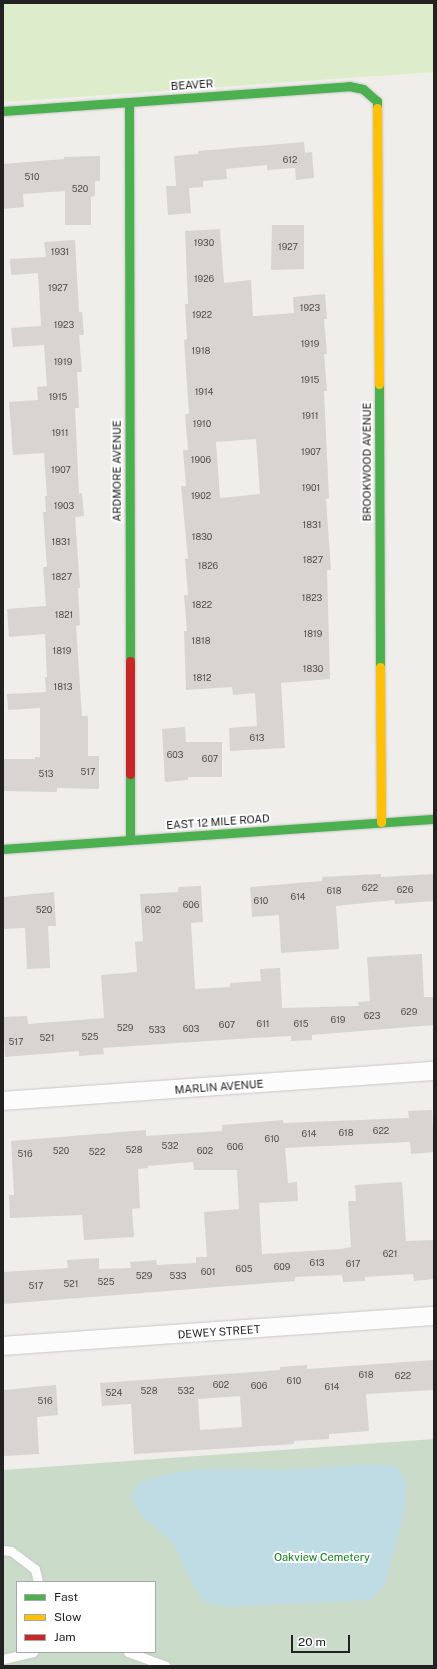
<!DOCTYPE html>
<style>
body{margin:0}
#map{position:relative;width:437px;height:1669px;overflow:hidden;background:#f0eeeb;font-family:"Public Sans",sans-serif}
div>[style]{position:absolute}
.grass>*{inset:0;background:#ddeccb}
.cemetery>*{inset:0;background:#cadbca}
.water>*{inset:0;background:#bfdbe3}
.building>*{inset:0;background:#d7d4d2}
.roads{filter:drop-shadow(0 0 1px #c9c8c7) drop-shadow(0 0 1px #c9c8c7)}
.lane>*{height:9px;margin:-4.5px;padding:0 4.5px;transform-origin:4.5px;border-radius:4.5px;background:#fdfcfc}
.street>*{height:18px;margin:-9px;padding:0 9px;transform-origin:9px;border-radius:9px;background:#fdfcfc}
.fast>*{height:9px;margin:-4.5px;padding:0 4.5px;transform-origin:4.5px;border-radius:4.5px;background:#4caf50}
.slow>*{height:9px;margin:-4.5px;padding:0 4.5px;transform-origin:4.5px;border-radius:4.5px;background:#ffc107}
.jam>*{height:9px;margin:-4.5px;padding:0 4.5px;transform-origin:4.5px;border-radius:4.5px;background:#c62828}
span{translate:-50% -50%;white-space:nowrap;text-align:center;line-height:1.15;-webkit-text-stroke:4px #fff;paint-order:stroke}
.number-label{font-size:9px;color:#4f4e4e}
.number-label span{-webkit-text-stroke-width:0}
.street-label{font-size:11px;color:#222}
.park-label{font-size:11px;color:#0c8416}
.frame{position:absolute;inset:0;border:4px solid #222;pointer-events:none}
.legend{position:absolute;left:16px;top:1581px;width:140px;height:72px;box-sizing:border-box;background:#fff;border:1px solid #a7a7a7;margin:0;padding:5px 7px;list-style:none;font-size:12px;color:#222}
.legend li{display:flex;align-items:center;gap:8px;height:20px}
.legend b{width:20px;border:1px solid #a7a7a7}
.scale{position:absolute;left:291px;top:1635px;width:59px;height:18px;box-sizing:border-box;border:2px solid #222;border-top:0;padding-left:5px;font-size:12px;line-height:14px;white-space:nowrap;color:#222;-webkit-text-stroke:3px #fff;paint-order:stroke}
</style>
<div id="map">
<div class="grass">
<i style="clip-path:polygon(3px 3px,434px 3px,434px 72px,3px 102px)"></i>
</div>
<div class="cemetery">
<i style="clip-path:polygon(evenodd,434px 1439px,434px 1666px,3px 1666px,3px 1470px,434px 1439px,17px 1582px,155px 1582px,155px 1652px,17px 1652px,17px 1582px)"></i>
</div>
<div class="water">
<i style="clip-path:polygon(367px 1464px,396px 1466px,407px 1483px,405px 1509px,385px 1585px,370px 1600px,223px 1607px,203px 1601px,184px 1569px,175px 1545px,140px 1514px,131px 1498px,139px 1482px,180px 1471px,213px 1469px,290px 1470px)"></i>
</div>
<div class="building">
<i style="clip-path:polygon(304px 142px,305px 153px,312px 152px,314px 178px,296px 180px,295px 168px,267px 170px,267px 165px,226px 169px,227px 179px,203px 181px,203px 187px,189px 188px,191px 213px,168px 215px,166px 186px,176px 186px,174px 156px,198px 154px,198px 151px)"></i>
<i style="clip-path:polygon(100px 156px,100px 181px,95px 181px,95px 196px,91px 197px,91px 225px,65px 225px,65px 191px,23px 194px,24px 207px,3px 209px,3px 164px,64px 159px,64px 157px)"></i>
<i style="clip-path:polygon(272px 225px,304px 225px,304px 269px,271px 270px)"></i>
<i style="clip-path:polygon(evenodd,220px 229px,224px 283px,251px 280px,253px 316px,294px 313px,293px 297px,325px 294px,327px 319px,324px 319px,327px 354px,324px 354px,327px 391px,324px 391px,329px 498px,326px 499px,331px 570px,327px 570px,330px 679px,281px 683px,285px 748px,230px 751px,229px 728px,257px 726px,255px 693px,233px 695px,232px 687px,186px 690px,184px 631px,187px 631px,184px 595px,188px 595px,185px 559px,188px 559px,181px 486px,186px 486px,183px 450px,188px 450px,185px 414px,189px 414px,184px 340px,187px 339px,185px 304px,188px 304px,185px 231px,220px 229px,256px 439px,260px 494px,220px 498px,216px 442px,256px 439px)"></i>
<i style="clip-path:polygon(75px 240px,79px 312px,82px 312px,84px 335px,79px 335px,82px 372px,77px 372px,79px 408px,75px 408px,79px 494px,82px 493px,84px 516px,75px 517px,80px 588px,78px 588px,80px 625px,76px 626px,82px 716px,88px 716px,88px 756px,99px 756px,99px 789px,57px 788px,57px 792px,3px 791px,3px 759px,35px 759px,35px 757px,40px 757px,40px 708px,8px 710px,7px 694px,46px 692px,45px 677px,47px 677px,45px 634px,9px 637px,7px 609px,46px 606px,43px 567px,47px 567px,43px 512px,46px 512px,45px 496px,47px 496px,44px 453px,13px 455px,9px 402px,38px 400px,37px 387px,47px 386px,44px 345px,13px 347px,11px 328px,41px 326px,38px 273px,11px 275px,10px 259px,46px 257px,44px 242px)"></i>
<i style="clip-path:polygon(185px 727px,186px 742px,222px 742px,222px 777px,188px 777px,188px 780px,165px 782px,162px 729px)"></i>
<i style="clip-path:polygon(381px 874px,381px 877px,434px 874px,434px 901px,395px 904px,394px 900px,336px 906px,339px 949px,281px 953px,279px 915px,252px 917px,250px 887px,322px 881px,322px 877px)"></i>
<i style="clip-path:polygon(201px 886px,203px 922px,191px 923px,195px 989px,230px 987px,230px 983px,261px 981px,260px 969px,280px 968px,282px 1008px,359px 1006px,358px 1002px,370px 1001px,367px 957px,422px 954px,424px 997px,434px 997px,434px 1025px,312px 1035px,312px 1040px,291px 1041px,291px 1036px,253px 1038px,103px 1048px,104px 1054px,79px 1056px,79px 1051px,5px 1057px,3px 1017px,27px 1016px,28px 1024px,104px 1018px,101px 975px,137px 972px,135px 942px,143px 941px,140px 894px,178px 892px,178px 887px)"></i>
<i style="clip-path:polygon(54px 892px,56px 926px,48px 926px,50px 968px,27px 969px,25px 928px,3px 929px,3px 897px)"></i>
<i style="clip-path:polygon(432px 1110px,434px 1152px,411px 1154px,410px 1142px,285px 1148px,288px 1183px,297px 1182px,298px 1201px,259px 1203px,262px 1254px,341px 1249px,351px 1247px,348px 1201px,356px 1201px,355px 1185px,402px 1182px,406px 1241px,434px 1240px,434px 1279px,414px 1281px,413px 1274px,365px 1277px,365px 1281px,343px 1282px,342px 1275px,295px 1277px,295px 1281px,3px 1304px,3px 1272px,68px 1268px,67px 1260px,99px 1258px,99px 1269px,131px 1268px,130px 1262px,156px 1260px,157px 1265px,196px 1263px,196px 1257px,207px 1257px,204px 1212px,239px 1209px,237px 1170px,194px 1170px,193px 1162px,148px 1166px,148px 1168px,138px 1169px,140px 1208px,132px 1209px,134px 1237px,84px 1240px,82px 1215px,10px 1218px,9px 1195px,14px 1195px,11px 1141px,146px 1130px,146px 1136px,191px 1133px,222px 1131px,222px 1125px,283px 1120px,283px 1123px,409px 1118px,408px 1111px)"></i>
<i style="clip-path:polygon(evenodd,434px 1360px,434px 1390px,366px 1394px,369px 1431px,329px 1434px,329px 1439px,294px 1441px,294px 1444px,134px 1454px,131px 1404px,102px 1406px,100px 1383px,280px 1370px,280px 1367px,307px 1365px,307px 1369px,434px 1360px,240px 1396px,242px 1427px,200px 1430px,198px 1399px,240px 1396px)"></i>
<i style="clip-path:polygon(56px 1385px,58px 1415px,37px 1417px,39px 1454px,3px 1456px,3px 1390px)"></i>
</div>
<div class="roads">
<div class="lane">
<i style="left:3px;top:1550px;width:8px;rotate:7deg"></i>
<i style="left:11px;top:1551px;width:30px;rotate:37deg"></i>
<i style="left:35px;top:1569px;width:13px;rotate:77deg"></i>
<i style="left:128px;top:1652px;width:40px;rotate:20.2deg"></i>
<i style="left:3px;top:1659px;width:31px;rotate:-13deg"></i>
</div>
<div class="street">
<i style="left:3px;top:1101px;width:432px;rotate:-4deg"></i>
<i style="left:3px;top:1346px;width:432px;rotate:-4deg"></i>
</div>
<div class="fast">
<i style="left:129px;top:102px;width:559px;rotate:89.9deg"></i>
<i style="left:3px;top:111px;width:347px;rotate:-4.1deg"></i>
<i style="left:349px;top:86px;width:14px;rotate:12deg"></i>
<i style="left:363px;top:89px;width:18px;rotate:41deg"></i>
<i style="left:377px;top:101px;width:7px;rotate:90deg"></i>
<i style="left:379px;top:384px;width:283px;rotate:89.8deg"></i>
<i style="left:130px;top:774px;width:66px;rotate:90deg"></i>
<i style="left:3px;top:849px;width:432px;rotate:-4deg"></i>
</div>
<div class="slow">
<i style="left:377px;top:108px;width:276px;rotate:89.6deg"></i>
<i style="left:380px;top:667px;width:155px;rotate:89.6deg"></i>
</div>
<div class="jam">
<i style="left:130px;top:661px;width:113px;rotate:90deg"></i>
</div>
</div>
<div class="number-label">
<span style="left:290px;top:160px">612</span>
<span style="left:32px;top:177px">510</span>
<span style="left:80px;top:189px">520</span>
<span style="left:204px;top:243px">1930</span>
<span style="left:288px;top:247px">1927</span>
<span style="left:60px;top:252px">1931</span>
<span style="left:204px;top:279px">1926</span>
<span style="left:58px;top:288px">1927</span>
<span style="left:310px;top:308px">1923</span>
<span style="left:202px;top:315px">1922</span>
<span style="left:64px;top:325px">1923</span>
<span style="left:310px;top:344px">1919</span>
<span style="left:201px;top:351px">1918</span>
<span style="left:63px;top:362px">1919</span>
<span style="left:310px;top:380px">1915</span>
<span style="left:204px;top:392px">1914</span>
<span style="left:58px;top:397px">1915</span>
<span style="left:310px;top:416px">1911</span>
<span style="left:202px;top:424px">1910</span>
<span style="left:60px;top:433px">1911</span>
<span style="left:311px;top:452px">1907</span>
<span style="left:201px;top:460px">1906</span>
<span style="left:61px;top:470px">1907</span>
<span style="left:311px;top:488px">1901</span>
<span style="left:201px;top:496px">1902</span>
<span style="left:64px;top:506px">1903</span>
<span style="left:312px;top:525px">1831</span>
<span style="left:202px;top:537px">1830</span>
<span style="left:61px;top:542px">1831</span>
<span style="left:313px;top:560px">1827</span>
<span style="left:208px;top:566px">1826</span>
<span style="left:62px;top:577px">1827</span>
<span style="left:312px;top:598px">1823</span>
<span style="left:202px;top:605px">1822</span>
<span style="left:64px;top:615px">1821</span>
<span style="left:313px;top:634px">1819</span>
<span style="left:201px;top:641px">1818</span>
<span style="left:62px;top:651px">1819</span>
<span style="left:313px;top:669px">1830</span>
<span style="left:202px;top:678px">1812</span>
<span style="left:63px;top:687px">1813</span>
<span style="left:257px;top:738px">613</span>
<span style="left:175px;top:755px">603</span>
<span style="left:210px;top:759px">607</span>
<span style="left:88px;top:772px">517</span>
<span style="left:46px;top:774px">513</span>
<span style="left:370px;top:888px">622</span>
<span style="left:405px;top:890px">626</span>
<span style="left:334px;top:891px">618</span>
<span style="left:298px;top:897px">614</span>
<span style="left:261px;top:901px">610</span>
<span style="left:191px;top:905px">606</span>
<span style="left:44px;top:910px">520</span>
<span style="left:153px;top:910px">602</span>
<span style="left:409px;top:1012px">629</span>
<span style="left:372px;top:1016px">623</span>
<span style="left:338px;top:1020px">619</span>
<span style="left:263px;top:1024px">611</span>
<span style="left:301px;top:1024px">615</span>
<span style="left:227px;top:1025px">607</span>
<span style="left:125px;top:1028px">529</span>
<span style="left:191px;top:1029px">603</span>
<span style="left:157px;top:1030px">533</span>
<span style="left:90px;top:1037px">525</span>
<span style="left:47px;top:1038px">521</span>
<span style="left:16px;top:1042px">517</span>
<span style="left:381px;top:1131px">622</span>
<span style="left:346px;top:1133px">618</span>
<span style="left:309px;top:1134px">614</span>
<span style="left:272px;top:1139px">610</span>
<span style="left:170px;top:1146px">532</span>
<span style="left:235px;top:1147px">606</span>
<span style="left:134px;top:1150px">528</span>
<span style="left:61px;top:1151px">520</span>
<span style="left:205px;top:1151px">602</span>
<span style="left:97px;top:1152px">522</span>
<span style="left:25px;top:1154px">516</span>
<span style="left:390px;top:1254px">621</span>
<span style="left:317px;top:1263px">613</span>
<span style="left:353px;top:1264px">617</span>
<span style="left:282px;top:1267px">609</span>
<span style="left:244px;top:1269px">605</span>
<span style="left:208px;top:1272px">601</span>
<span style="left:144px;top:1276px">529</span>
<span style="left:178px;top:1276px">533</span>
<span style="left:106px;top:1282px">525</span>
<span style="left:71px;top:1284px">521</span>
<span style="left:36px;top:1286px">517</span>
<span style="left:366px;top:1375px">618</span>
<span style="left:403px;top:1376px">622</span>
<span style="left:294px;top:1381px">610</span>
<span style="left:221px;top:1385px">602</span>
<span style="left:259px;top:1386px">606</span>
<span style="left:332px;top:1387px">614</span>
<span style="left:149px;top:1391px">528</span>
<span style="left:186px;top:1391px">532</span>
<span style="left:114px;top:1393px">524</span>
<span style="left:45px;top:1401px">516</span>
</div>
<div class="street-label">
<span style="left:192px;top:85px;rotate:-4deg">BEAVER</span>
<span style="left:367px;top:462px;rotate:-90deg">BROOKWOOD AVENUE</span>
<span style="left:117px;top:471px;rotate:-90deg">ARDMORE AVENUE</span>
<span style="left:218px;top:822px;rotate:-4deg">EAST 12 MILE ROAD</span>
<span style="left:219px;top:1087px;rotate:-4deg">MARLIN AVENUE</span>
<span style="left:219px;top:1332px;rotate:-4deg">DEWEY STREET</span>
</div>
<div class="park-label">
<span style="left:322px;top:1557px">Oakview Cemetery</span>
</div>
<div class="frame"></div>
<ul class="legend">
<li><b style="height:5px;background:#4caf50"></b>Fast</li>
<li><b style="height:5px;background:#ffc107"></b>Slow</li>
<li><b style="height:5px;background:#c62828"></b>Jam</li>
</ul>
<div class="scale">20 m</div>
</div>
